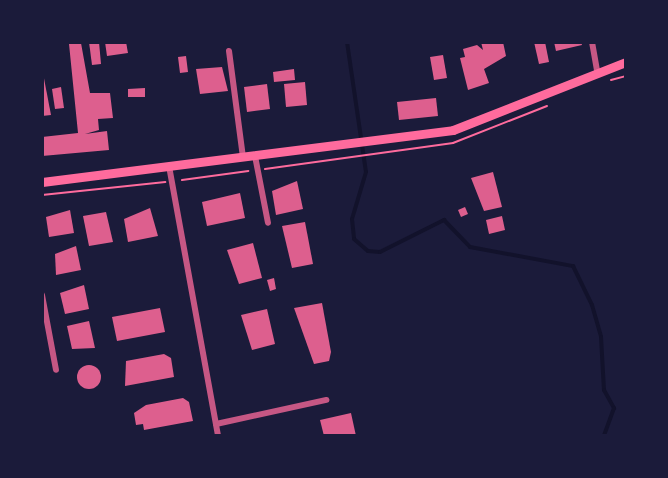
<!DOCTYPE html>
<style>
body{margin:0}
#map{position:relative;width:668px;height:478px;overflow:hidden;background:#1b1b3a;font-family:"Fira Sans Condensed",sans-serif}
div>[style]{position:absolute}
.stream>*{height:4px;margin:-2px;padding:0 2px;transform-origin:2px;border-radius:2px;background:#12122b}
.building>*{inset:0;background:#dd5f8e}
.round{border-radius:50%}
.path>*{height:2px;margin:-1px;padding:0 1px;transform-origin:1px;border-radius:1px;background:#ff6b9d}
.minor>*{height:6px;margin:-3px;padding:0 3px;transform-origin:3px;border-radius:3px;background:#c65784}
.secondary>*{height:9px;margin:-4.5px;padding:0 4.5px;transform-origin:4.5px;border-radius:4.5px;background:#ff6b9d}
span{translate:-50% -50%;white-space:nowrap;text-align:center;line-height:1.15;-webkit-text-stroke:5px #1b1b3a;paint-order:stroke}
.frame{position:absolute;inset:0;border:44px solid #1b1b3a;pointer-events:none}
</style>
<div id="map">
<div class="stream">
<i style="left:347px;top:42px;width:131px;rotate:81.7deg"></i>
<i style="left:366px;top:172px;width:49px;rotate:106.6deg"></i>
<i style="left:352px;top:219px;width:20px;rotate:84deg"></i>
<i style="left:354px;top:239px;width:18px;rotate:41deg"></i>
<i style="left:368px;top:251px;width:12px;rotate:5deg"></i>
<i style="left:380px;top:252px;width:72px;rotate:-26.6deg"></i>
<i style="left:444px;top:220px;width:37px;rotate:46deg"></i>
<i style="left:470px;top:247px;width:105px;rotate:10.5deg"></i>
<i style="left:573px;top:266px;width:43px;rotate:64deg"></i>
<i style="left:592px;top:305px;width:33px;rotate:74deg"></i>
<i style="left:601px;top:337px;width:53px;rotate:86.8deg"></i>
<i style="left:604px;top:390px;width:21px;rotate:61deg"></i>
<i style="left:614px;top:408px;width:30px;rotate:110deg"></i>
</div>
<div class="building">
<i style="clip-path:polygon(89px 42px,99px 42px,101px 64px,92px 65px)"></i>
<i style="clip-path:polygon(105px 42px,126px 42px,128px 53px,107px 56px)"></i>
<i style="clip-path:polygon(481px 42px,503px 42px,506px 56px,484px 69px,489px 83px,468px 90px,460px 58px,465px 57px,463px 49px,477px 45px,483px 50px)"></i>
<i style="clip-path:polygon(534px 42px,545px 42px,549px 62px,539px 64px)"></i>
<i style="clip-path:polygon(554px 42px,581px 42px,582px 45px,556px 51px)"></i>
<i style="clip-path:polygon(81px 43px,90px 93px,110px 93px,113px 118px,98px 119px,99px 130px,85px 134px,107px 131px,109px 150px,42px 156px,42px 137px,78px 133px,69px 44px)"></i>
<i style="clip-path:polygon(443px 55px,447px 78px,434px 80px,430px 57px)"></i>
<i style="clip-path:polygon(186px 56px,188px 72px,180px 73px,178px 57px)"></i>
<i style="clip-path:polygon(222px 67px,228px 91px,200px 94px,196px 69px)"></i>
<i style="clip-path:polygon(42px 68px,51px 115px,42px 116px)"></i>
<i style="clip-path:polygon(294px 69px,295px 80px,274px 82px,273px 72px)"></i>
<i style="clip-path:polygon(305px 82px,307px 105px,286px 107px,284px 84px)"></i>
<i style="clip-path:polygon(267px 84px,270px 109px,247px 112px,244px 87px)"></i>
<i style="clip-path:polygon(61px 87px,64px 108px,55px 109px,52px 89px)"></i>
<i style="clip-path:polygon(145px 88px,145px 97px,128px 97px,128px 89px)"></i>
<i style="clip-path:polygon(436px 98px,438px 116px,399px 120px,397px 102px)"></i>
<i style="clip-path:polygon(493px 172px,502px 207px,484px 211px,471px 178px)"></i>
<i style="clip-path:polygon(297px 181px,303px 209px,276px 215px,272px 191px)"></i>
<i style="clip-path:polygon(240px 193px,245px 218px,207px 226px,202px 202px)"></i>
<i style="clip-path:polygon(465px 207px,468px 214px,461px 217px,458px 210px)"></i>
<i style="clip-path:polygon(150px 208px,158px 236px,128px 242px,124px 219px)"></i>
<i style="clip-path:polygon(70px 210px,74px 233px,49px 237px,46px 217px)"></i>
<i style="clip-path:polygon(106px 212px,113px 242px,89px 246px,83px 216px)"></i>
<i style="clip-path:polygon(502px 216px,505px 230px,489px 234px,486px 220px)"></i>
<i style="clip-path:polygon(305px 222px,313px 264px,292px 268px,282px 226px)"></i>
<i style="clip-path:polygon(253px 243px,262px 278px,239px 284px,227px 250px)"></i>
<i style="clip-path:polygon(76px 246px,81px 270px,56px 275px,55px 254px)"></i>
<i style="clip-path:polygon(274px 278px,276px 289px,270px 291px,267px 280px)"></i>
<i style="clip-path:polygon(84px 285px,89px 309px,65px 314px,60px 293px)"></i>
<i style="clip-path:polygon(322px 303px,331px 352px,329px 361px,314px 364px,294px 308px)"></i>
<i style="clip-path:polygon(160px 308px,165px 332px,117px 341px,112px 317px)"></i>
<i style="clip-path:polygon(267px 309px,275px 344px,252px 350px,241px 315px)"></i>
<i style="clip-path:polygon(89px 321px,95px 348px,72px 349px,67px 326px)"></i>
<i style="clip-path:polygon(164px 354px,171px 358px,174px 377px,125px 386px,126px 361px)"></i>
<i class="round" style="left:77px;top:365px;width:24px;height:24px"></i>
<i style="clip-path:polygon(183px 398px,189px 402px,193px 421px,144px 430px,143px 424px,136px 425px,134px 413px,146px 405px)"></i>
<i style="clip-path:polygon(351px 413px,356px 436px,324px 436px,320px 420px)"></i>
</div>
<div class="path">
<i style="left:611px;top:80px;width:16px;rotate:-15deg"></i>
<i style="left:265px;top:169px;width:190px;rotate:-7.9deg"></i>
<i style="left:453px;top:143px;width:101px;rotate:-21.5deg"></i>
<i style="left:182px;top:180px;width:67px;rotate:-7.8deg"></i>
<i style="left:42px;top:195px;width:124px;rotate:-6deg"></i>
</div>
<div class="minor">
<i style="left:592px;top:42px;width:29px;rotate:80deg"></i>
<i style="left:229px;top:51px;width:108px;rotate:82.5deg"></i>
<i style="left:255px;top:156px;width:68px;rotate:79deg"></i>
<i style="left:169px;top:166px;width:274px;rotate:79.7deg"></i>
<i style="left:42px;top:295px;width:76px;rotate:79.4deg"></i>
<i style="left:216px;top:424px;width:113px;rotate:-12.3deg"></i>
</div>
<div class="secondary">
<i style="left:42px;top:182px;width:414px;rotate:-7.2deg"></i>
<i style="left:453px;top:130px;width:186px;rotate:-21.5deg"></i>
</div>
<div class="frame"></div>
</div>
